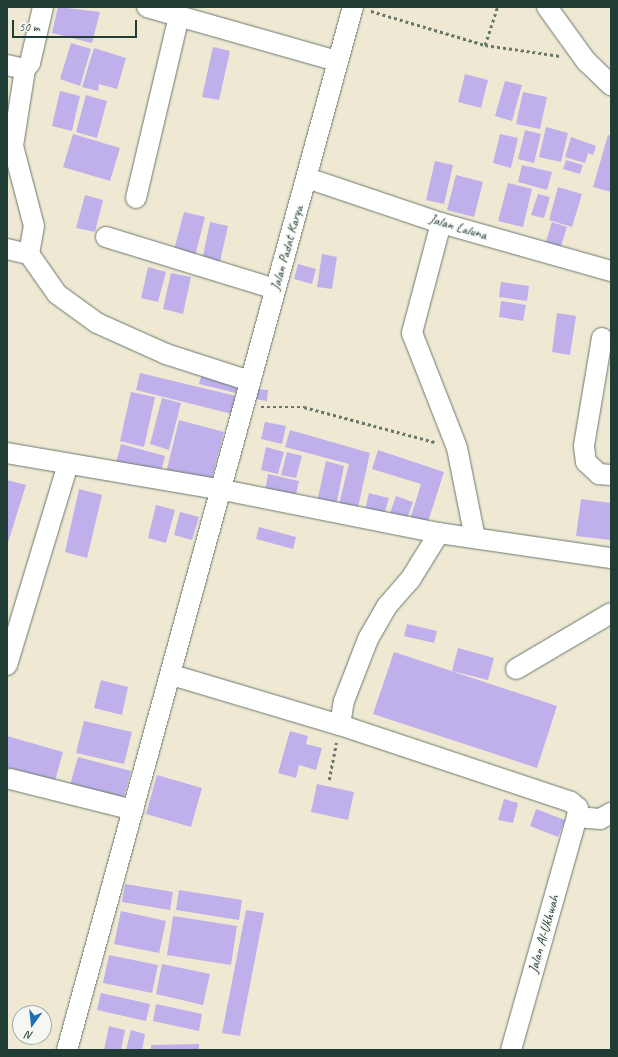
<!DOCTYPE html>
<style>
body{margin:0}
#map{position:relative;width:618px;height:1057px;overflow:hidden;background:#efe9d4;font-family:Caveat,sans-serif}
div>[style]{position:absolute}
.building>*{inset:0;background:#bfb0ec}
.path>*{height:2.5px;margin-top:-1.25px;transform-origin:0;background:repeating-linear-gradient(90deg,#68796c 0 3px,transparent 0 6px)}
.roads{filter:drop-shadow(0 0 1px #68796c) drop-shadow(0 0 1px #68796c)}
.minor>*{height:20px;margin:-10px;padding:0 10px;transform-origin:10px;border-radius:10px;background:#fff}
span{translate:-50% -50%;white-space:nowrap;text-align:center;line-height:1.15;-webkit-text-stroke:3px #f6f6f2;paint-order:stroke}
.street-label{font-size:14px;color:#1f3d34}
.frame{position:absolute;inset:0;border:8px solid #1f3d34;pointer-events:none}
.north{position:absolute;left:12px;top:1005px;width:40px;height:40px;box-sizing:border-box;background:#f6f6f2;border:1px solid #a0aca6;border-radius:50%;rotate:195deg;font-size:11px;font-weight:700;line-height:16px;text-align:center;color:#1f3d34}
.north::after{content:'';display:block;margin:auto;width:14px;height:18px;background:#1f6fb2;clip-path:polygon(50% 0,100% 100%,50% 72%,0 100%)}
.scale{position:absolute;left:12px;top:20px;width:125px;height:18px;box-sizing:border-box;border:2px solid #1f3d34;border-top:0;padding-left:5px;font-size:12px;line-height:14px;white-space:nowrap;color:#1f3d34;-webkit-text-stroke:3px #f6f6f2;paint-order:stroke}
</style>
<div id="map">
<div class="building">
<i style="clip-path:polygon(58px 7px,100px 12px,92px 43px,52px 33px)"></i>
<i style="clip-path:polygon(71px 43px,91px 49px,80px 86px,60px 79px)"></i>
<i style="clip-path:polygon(213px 47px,230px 51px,219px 100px,202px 97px)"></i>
<i style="clip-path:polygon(94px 48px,126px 58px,117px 89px,99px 84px,98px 91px,82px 87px)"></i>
<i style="clip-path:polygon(465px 74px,488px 80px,481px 108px,458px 102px)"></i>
<i style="clip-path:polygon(505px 81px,522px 85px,512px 121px,495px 116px)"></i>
<i style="clip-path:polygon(60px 91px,80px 96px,72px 131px,52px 126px)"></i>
<i style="clip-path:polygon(523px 92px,547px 97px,540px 129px,516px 124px)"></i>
<i style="clip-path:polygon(86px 95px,107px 101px,97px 138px,76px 132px)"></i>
<i style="clip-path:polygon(546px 127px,568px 133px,561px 162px,539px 157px)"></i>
<i style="clip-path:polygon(525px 130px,541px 134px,534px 163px,518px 159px)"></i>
<i style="clip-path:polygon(73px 134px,120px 148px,110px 181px,63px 167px)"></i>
<i style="clip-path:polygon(500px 134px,518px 138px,511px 168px,493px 163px)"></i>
<i style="clip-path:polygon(608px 135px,611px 136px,611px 192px,593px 187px)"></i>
<i style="clip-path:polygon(571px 137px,596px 146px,593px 155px,588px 153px,585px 163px,565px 157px)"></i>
<i style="clip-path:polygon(566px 160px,583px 165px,580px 174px,563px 169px)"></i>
<i style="clip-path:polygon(435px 161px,453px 165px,444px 204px,426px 200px)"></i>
<i style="clip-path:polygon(522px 165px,552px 172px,547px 190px,518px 182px)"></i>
<i style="clip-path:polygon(456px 175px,483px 182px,474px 217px,447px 210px)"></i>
<i style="clip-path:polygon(508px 183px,532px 189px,523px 227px,498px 221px)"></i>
<i style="clip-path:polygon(558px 187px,582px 194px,572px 227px,549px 220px)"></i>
<i style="clip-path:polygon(538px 194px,550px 197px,544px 218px,531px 215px)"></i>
<i style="clip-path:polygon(85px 195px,103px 200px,95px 232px,76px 228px)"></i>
<i style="clip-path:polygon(184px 212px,205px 217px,195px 256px,174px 250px)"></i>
<i style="clip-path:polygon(210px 222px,228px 226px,218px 270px,201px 266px)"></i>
<i style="clip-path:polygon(552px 222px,567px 227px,559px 253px,544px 248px)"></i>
<i style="clip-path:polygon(322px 254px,337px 257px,332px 289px,317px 287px)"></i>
<i style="clip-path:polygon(298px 264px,316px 269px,312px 284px,294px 279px)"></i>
<i style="clip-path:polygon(148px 267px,166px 272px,158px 302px,141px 298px)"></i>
<i style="clip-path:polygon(171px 273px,191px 277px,183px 314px,163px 309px)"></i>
<i style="clip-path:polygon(501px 282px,529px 286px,527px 301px,499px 297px)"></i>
<i style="clip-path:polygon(501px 301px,526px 305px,523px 321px,499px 317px)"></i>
<i style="clip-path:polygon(557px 313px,576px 316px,570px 355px,552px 352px)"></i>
<i style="clip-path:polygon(202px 372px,239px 381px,236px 393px,199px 384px)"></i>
<i style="clip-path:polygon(140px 373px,236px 396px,232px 414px,136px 390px)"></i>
<i style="clip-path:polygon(256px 389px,268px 390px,267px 401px,254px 399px)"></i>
<i style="clip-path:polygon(131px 392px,155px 397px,144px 447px,120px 441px)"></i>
<i style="clip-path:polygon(162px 398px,181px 403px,169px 450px,150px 444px)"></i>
<i style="clip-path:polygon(179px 420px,224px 432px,210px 485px,166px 473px)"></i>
<i style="clip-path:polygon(265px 422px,286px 426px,282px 444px,261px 439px)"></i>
<i style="clip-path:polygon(290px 430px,370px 453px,357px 512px,338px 508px,349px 464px,285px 447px)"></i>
<i style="clip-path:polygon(121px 444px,165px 456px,160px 475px,116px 463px)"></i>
<i style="clip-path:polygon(266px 447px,284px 452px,278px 474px,261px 470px)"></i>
<i style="clip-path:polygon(378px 450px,444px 472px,426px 528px,409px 523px,421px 484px,372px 469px)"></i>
<i style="clip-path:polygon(287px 452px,302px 456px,296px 478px,281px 475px)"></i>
<i style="clip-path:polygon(326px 461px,344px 466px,336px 506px,317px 502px)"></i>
<i style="clip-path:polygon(268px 474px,299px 481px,295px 498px,265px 491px)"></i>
<i style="clip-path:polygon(7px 480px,26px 485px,7px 546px)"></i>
<i style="clip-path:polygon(79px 489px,102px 495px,87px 558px,65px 552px)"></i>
<i style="clip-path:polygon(369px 493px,389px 498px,384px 515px,365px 510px)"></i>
<i style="clip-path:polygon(396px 496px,413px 502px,407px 519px,390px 513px)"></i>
<i style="clip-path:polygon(581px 499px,611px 503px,611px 540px,576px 536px)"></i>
<i style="clip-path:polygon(156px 505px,175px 510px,166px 543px,148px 538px)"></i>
<i style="clip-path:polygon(180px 512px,199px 517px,192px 540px,174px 535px)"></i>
<i style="clip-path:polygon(259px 527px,296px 537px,293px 549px,256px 539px)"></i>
<i style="clip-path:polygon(407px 624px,437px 631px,434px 643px,404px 636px)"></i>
<i style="clip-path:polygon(458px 648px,494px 658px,488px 680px,452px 671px)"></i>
<i style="clip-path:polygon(394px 652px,557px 706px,537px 768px,373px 714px)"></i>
<i style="clip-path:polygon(101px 680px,128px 687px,122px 715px,94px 708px)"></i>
<i style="clip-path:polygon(84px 721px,132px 732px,124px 764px,76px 753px)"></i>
<i style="clip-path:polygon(290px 731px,308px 736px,306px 744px,322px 748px,316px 770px,299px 765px,296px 778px,278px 773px)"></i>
<i style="clip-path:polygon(7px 736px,63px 752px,55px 781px,7px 768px)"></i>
<i style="clip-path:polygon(78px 757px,131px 771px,123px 800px,70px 785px)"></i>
<i style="clip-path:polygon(157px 775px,202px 788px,191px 827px,146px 814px)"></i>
<i style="clip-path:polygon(317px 784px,354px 792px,348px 820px,311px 812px)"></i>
<i style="clip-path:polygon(504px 799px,518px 803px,513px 823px,498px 820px)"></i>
<i style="clip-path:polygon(536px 809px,565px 820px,558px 837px,530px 826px)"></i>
<i style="clip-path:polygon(125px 884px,173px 892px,170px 910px,122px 902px)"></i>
<i style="clip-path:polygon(179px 890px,242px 900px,239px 920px,176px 910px)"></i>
<i style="clip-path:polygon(246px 910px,264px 913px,240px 1036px,222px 1033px)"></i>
<i style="clip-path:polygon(121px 911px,166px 921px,159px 953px,114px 944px)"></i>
<i style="clip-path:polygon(173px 916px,237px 926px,231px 965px,167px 955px)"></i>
<i style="clip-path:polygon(109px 955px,158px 965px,152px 993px,103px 983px)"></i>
<i style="clip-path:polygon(162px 964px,210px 974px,203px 1005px,156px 994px)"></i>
<i style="clip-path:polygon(101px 993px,150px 1004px,146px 1021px,97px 1010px)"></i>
<i style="clip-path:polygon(156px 1004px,202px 1014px,199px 1031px,153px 1021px)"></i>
<i style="clip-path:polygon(109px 1026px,125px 1030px,121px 1050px,104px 1050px)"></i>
<i style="clip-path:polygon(131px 1030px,145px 1034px,142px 1050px,126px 1050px)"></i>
<i style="clip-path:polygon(199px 1044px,199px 1050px,151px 1050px,151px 1045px)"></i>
</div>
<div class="path">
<i style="left:371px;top:11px;width:119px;rotate:16.6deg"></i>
<i style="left:485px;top:45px;width:76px;rotate:8.3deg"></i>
<i style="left:485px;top:45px;width:40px;rotate:-72deg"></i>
<i style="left:261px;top:407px;width:43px"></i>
<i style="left:304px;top:407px;width:136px;rotate:15deg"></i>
<i style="left:329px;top:780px;width:38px;rotate:-79deg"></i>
</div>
<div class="roads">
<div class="minor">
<i style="left:147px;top:7px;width:197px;rotate:15.9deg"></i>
<i style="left:547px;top:7px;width:67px;rotate:54.2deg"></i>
<i style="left:586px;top:61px;width:35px;rotate:44deg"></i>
<i style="left:7px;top:65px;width:18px;rotate:13deg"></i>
<i style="left:307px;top:178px;width:141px;rotate:18.6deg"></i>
<i style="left:441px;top:223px;width:177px;rotate:15.8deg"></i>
<i style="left:136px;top:198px;width:187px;rotate:-76.7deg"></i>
<i style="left:441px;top:223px;width:114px;rotate:104.8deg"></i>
<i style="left:412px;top:333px;width:123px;rotate:68.6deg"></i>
<i style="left:457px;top:448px;width:92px;rotate:78.7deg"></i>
<i style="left:106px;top:237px;width:177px;rotate:17.1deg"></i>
<i style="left:7px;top:249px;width:23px;rotate:13deg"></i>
<i style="left:29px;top:254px;width:49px;rotate:55deg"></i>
<i style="left:57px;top:294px;width:49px;rotate:35.9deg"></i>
<i style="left:97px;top:323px;width:76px;rotate:24.2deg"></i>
<i style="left:166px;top:354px;width:88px;rotate:17.8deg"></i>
<i style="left:29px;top:254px;width:28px;rotate:-80deg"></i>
<i style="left:34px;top:226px;width:83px;rotate:-104.7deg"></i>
<i style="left:13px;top:146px;width:78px;rotate:-81.1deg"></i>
<i style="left:25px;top:69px;width:8px;rotate:-50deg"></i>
<i style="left:30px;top:63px;width:57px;rotate:-76.9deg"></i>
<i style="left:602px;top:338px;width:109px;rotate:99.5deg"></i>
<i style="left:584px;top:446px;width:16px;rotate:83deg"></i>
<i style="left:586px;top:462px;width:18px;rotate:43deg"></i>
<i style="left:599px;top:474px;width:12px;rotate:5deg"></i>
<i style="left:7px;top:453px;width:219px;rotate:9.7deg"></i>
<i style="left:223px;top:490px;width:220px;rotate:11.3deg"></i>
<i style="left:439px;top:533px;width:174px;rotate:8.3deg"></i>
<i style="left:7px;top:665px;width:210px;rotate:-73.1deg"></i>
<i style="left:516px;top:669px;width:110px;rotate:-30.5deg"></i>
<i style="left:172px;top:675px;width:175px;rotate:16.6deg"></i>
<i style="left:340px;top:725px;width:243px;rotate:18.4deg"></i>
<i style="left:571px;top:802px;width:9px;rotate:41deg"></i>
<i style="left:578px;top:808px;width:9px;rotate:96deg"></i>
<i style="left:577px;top:817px;width:23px;rotate:5deg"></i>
<i style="left:600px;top:819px;width:13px;rotate:-29deg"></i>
<i style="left:340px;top:725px;width:24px;rotate:-81deg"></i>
<i style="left:344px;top:701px;width:66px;rotate:-68.8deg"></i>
<i style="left:368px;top:639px;width:38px;rotate:-60deg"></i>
<i style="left:387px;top:606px;width:35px;rotate:-49deg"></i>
<i style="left:410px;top:580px;width:55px;rotate:-58.3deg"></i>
<i style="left:10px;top:779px;width:127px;rotate:14.1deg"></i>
<i style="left:67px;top:1050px;width:1082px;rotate:-74.67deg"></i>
<i style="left:511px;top:1050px;width:242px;rotate:-74.2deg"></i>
</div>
</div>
<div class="street-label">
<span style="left:458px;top:227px;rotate:17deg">Jalan Laluna</span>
<span style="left:287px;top:248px;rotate:-74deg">Jalan Padat Karya</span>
<span style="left:544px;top:934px;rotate:-74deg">Jalan Al-Ukhwah</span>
</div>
<div class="frame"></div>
<div class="north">N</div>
<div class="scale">50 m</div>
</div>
